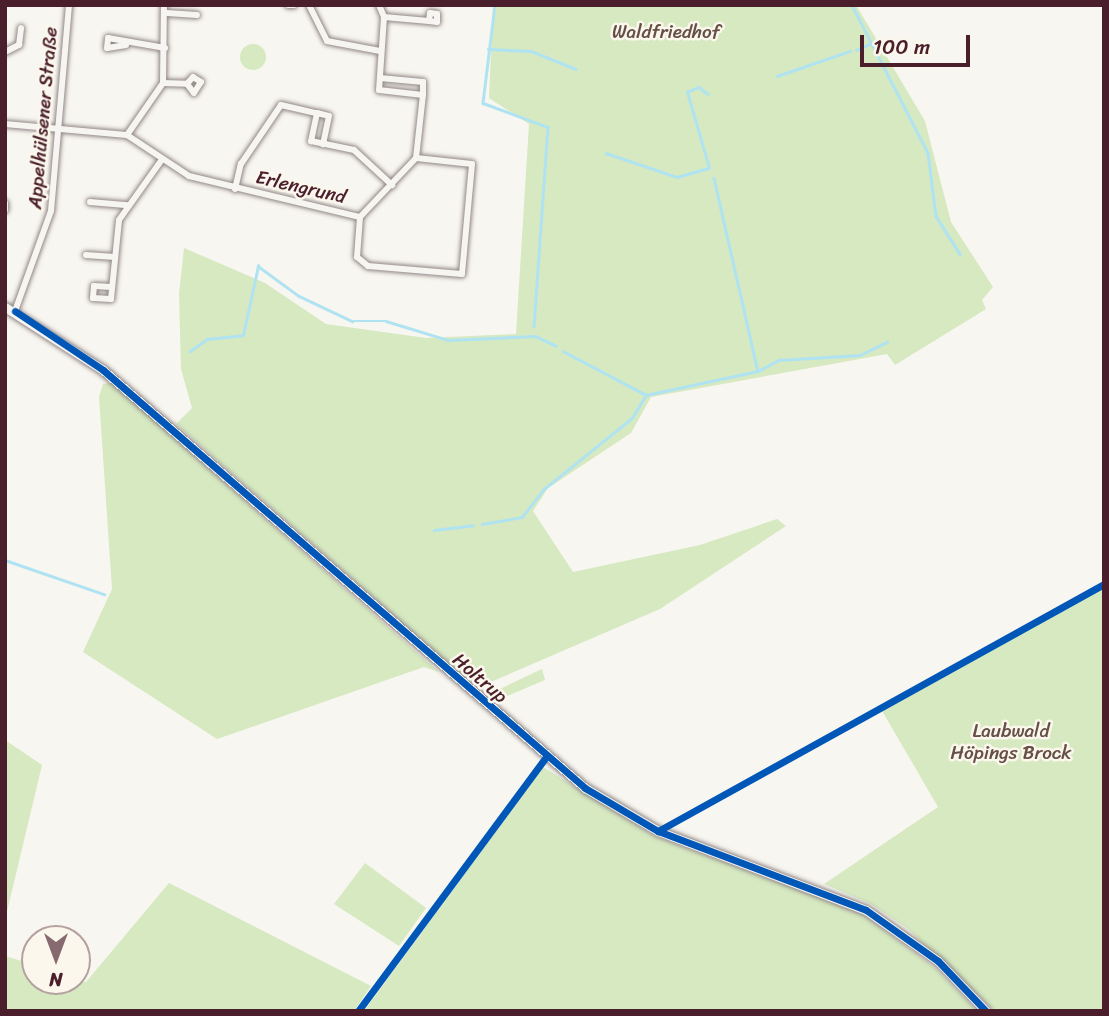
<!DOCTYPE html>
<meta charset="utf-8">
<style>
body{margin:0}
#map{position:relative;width:1109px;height:1016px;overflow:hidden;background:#f8f6f0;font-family:Sriracha,sans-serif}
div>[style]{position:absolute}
.green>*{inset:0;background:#d6e9c0}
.round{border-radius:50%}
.stream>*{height:2.5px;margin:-1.25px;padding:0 1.25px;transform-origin:1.25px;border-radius:1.25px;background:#b0e3f2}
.roads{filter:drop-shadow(0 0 2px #918787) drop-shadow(0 0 2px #918787)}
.street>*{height:6px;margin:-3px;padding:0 3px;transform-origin:3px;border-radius:3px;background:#f6f5f1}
.secondary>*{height:9px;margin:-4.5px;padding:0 4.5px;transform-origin:4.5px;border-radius:4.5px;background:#f6f5f1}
.cycleway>*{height:7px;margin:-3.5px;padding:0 3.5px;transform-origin:3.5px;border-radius:3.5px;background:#0057b8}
span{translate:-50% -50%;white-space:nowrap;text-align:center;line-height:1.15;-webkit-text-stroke:5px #fbf7ec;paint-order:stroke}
.park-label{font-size:19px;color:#664f46}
.street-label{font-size:19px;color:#4a1f2b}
.frame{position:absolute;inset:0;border:7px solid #4a1f2b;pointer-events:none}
.north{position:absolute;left:21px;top:925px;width:70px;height:70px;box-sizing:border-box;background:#fbf7ec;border:2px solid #b4a19f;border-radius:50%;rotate:180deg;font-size:19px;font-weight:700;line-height:28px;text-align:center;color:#4a1f2b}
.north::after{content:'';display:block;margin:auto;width:24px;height:32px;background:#876a70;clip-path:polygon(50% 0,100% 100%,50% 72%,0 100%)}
.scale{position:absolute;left:860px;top:35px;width:110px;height:32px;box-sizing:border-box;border:4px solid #4a1f2b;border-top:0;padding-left:9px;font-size:21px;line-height:24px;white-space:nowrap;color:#4a1f2b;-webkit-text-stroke:5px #fbf7ec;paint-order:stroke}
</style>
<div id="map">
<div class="green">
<i style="clip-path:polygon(493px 5px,856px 5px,925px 121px,951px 222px,993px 287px,982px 300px,986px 309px,895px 365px,887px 354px,651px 397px,631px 433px,548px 488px,533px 511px,573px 572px,700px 545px,777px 519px,786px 526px,660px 609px,477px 688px,176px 424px,192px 408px,181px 369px,179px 294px,184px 248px,265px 283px,326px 324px,426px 338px,516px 334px,529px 124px,489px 98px)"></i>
<i class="round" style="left:240px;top:44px;width:26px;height:26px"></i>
<i style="clip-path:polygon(111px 383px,270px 523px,439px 672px,424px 667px,217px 739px,83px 652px,112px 589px,99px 397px,103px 384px)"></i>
<i style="clip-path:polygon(1104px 585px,1104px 1011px,995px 1011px,908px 929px,871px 904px,824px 884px,938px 807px,881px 709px)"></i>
<i style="clip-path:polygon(542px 669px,545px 680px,493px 702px,485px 696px)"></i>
<i style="clip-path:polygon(5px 740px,42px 765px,5px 920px)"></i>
<i style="clip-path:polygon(543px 767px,654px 836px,862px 914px,934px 967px,977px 1011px,364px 1011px)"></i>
<i style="clip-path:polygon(365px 863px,426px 908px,399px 946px,334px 904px)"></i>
<i style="clip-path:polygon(169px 883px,371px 986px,354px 1011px,5px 1011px,5px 956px,35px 965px,35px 981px,86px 982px)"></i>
</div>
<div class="stream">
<i style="left:495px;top:5px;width:99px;rotate:97deg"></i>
<i style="left:483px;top:103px;width:69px;rotate:20.3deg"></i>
<i style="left:548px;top:127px;width:200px;rotate:94deg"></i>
<i style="left:852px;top:5px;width:166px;rotate:62.8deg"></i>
<i style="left:928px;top:153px;width:64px;rotate:82.8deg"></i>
<i style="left:936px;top:216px;width:45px;rotate:57.7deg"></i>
<i style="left:488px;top:49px;width:43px;rotate:2.7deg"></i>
<i style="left:531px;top:51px;width:48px;rotate:21.8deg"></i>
<i style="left:856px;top:50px;width:17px;rotate:-24deg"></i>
<i style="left:777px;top:76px;width:77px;rotate:-18.9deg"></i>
<i style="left:606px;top:153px;width:75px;rotate:18.7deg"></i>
<i style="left:677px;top:177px;width:33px;rotate:-16deg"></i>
<i style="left:709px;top:168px;width:79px;rotate:-106.1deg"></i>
<i style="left:687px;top:92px;width:13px;rotate:-23deg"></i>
<i style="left:699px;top:87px;width:11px;rotate:38deg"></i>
<i style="left:714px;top:178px;width:198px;rotate:77.2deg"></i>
<i style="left:190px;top:351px;width:21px;rotate:-35deg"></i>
<i style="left:207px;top:339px;width:36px;rotate:-6deg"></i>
<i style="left:243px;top:335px;width:71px;rotate:-77.7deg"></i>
<i style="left:258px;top:266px;width:51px;rotate:36.2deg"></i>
<i style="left:299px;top:296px;width:59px;rotate:25.3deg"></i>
<i style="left:352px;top:321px;width:34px"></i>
<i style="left:386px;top:321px;width:65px;rotate:17deg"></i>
<i style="left:448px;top:340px;width:87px;rotate:-2.6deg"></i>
<i style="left:535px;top:336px;width:23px;rotate:25deg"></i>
<i style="left:563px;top:351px;width:94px;rotate:27.9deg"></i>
<i style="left:482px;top:524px;width:41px;rotate:-9.9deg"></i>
<i style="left:522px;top:517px;width:36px;rotate:-52deg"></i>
<i style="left:544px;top:489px;width:113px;rotate:-38.9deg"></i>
<i style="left:632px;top:418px;width:27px;rotate:-59deg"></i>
<i style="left:646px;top:395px;width:115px;rotate:-12.1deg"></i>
<i style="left:758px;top:371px;width:24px;rotate:-28deg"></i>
<i style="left:779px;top:360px;width:81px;rotate:-3.5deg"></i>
<i style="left:860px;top:355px;width:30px;rotate:-26deg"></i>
<i style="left:434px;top:530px;width:39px;rotate:-7deg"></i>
<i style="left:5px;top:560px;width:105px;rotate:19deg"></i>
</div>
<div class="roads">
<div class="street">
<i style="left:288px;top:5px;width:6px"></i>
<i style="left:309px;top:5px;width:40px;rotate:63.4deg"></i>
<i style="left:327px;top:41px;width:54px;rotate:10.7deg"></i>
<i style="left:379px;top:5px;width:13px;rotate:67deg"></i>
<i style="left:384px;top:17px;width:73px;rotate:93.9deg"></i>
<i style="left:379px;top:90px;width:44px;rotate:6.5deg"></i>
<i style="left:423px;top:95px;width:13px;rotate:-90deg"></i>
<i style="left:423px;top:82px;width:43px;rotate:-174.7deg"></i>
<i style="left:167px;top:13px;width:30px;rotate:4deg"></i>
<i style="left:384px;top:17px;width:45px;rotate:5.1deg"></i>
<i style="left:429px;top:21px;width:8px;rotate:7deg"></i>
<i style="left:437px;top:22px;width:8px;rotate:-90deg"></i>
<i style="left:437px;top:14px;width:7px;rotate:-172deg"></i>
<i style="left:430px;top:13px;width:8px;rotate:97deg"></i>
<i style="left:126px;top:45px;width:19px;rotate:171deg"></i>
<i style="left:107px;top:48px;width:10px;rotate:-84deg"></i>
<i style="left:108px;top:38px;width:58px;rotate:10deg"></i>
<i style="left:5px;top:52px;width:16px;rotate:-27deg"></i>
<i style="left:19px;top:45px;width:17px;rotate:-83deg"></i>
<i style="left:163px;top:83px;width:24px;rotate:2deg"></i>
<i style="left:187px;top:84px;width:11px;rotate:52deg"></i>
<i style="left:194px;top:93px;width:13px;rotate:-58deg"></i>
<i style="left:201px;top:82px;width:9px;rotate:-148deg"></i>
<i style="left:193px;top:77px;width:9px;rotate:131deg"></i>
<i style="left:317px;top:113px;width:12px;rotate:14deg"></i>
<i style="left:329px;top:116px;width:29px;rotate:102deg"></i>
<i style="left:5px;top:124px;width:122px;rotate:5.2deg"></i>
<i style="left:127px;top:135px;width:74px;rotate:33.5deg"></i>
<i style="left:189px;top:176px;width:176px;rotate:13.5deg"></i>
<i style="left:360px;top:217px;width:81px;rotate:-46.5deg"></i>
<i style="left:416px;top:158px;width:63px;rotate:-83.7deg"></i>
<i style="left:127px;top:135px;width:63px;rotate:-55.3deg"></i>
<i style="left:163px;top:83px;width:78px;rotate:-89.3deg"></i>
<i style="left:235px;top:189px;width:26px;rotate:-77deg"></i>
<i style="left:241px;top:164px;width:71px;rotate:-55.9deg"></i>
<i style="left:281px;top:105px;width:37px;rotate:13deg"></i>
<i style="left:317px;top:113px;width:29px;rotate:102deg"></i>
<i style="left:311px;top:141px;width:44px;rotate:11.8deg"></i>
<i style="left:354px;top:150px;width:52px;rotate:42.6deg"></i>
<i style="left:90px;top:202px;width:38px;rotate:5deg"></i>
<i style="left:5px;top:203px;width:7px;rotate:90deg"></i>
<i style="left:360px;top:217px;width:40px;rotate:94.3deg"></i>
<i style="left:357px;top:257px;width:14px;rotate:39deg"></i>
<i style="left:368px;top:266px;width:94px;rotate:4.9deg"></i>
<i style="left:462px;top:274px;width:110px;rotate:-84.8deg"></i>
<i style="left:472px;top:164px;width:56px;rotate:-173.9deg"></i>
<i style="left:86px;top:255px;width:29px;rotate:4deg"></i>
<i style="left:112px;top:287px;width:18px;rotate:-177deg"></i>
<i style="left:94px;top:286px;width:12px;rotate:95deg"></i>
<i style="left:93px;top:298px;width:18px;rotate:3deg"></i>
<i style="left:111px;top:299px;width:79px;rotate:-84.2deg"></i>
<i style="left:119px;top:220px;width:72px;rotate:-54.6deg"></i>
<i style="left:15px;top:311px;width:106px;rotate:-70.2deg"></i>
<i style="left:51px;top:211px;width:207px;rotate:-85deg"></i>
</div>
<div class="secondary">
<i style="left:5px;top:307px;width:117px;rotate:32.7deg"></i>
<i style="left:103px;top:370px;width:638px;rotate:40.93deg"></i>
<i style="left:585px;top:788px;width:85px;rotate:30.5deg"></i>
<i style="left:658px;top:831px;width:222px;rotate:20.8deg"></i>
<i style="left:866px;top:910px;width:88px;rotate:35.3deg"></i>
<i style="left:938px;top:961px;width:69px;rotate:46.2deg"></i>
</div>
</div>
<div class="cycleway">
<i style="left:15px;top:311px;width:106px;rotate:33.8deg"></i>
<i style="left:103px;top:370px;width:638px;rotate:40.93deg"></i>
<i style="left:585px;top:788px;width:85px;rotate:30.5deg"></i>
<i style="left:658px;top:831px;width:222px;rotate:20.8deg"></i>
<i style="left:866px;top:910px;width:88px;rotate:35.3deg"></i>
<i style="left:938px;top:961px;width:69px;rotate:46.2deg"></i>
<i style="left:658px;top:831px;width:510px;rotate:-28.98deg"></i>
<i style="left:358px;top:1011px;width:316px;rotate:-53.5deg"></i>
</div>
<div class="park-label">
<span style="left:666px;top:32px">Waldfriedhof</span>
<span style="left:1011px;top:742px">Laubwald<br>Höpings Brock</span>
</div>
<div class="street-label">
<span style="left:43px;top:118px;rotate:-85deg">Appelhülsener Straße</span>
<span style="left:301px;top:187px;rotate:13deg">Erlengrund</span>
<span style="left:480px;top:678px;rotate:41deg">Holtrup</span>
</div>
<div class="frame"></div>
<div class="north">N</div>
<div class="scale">100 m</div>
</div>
